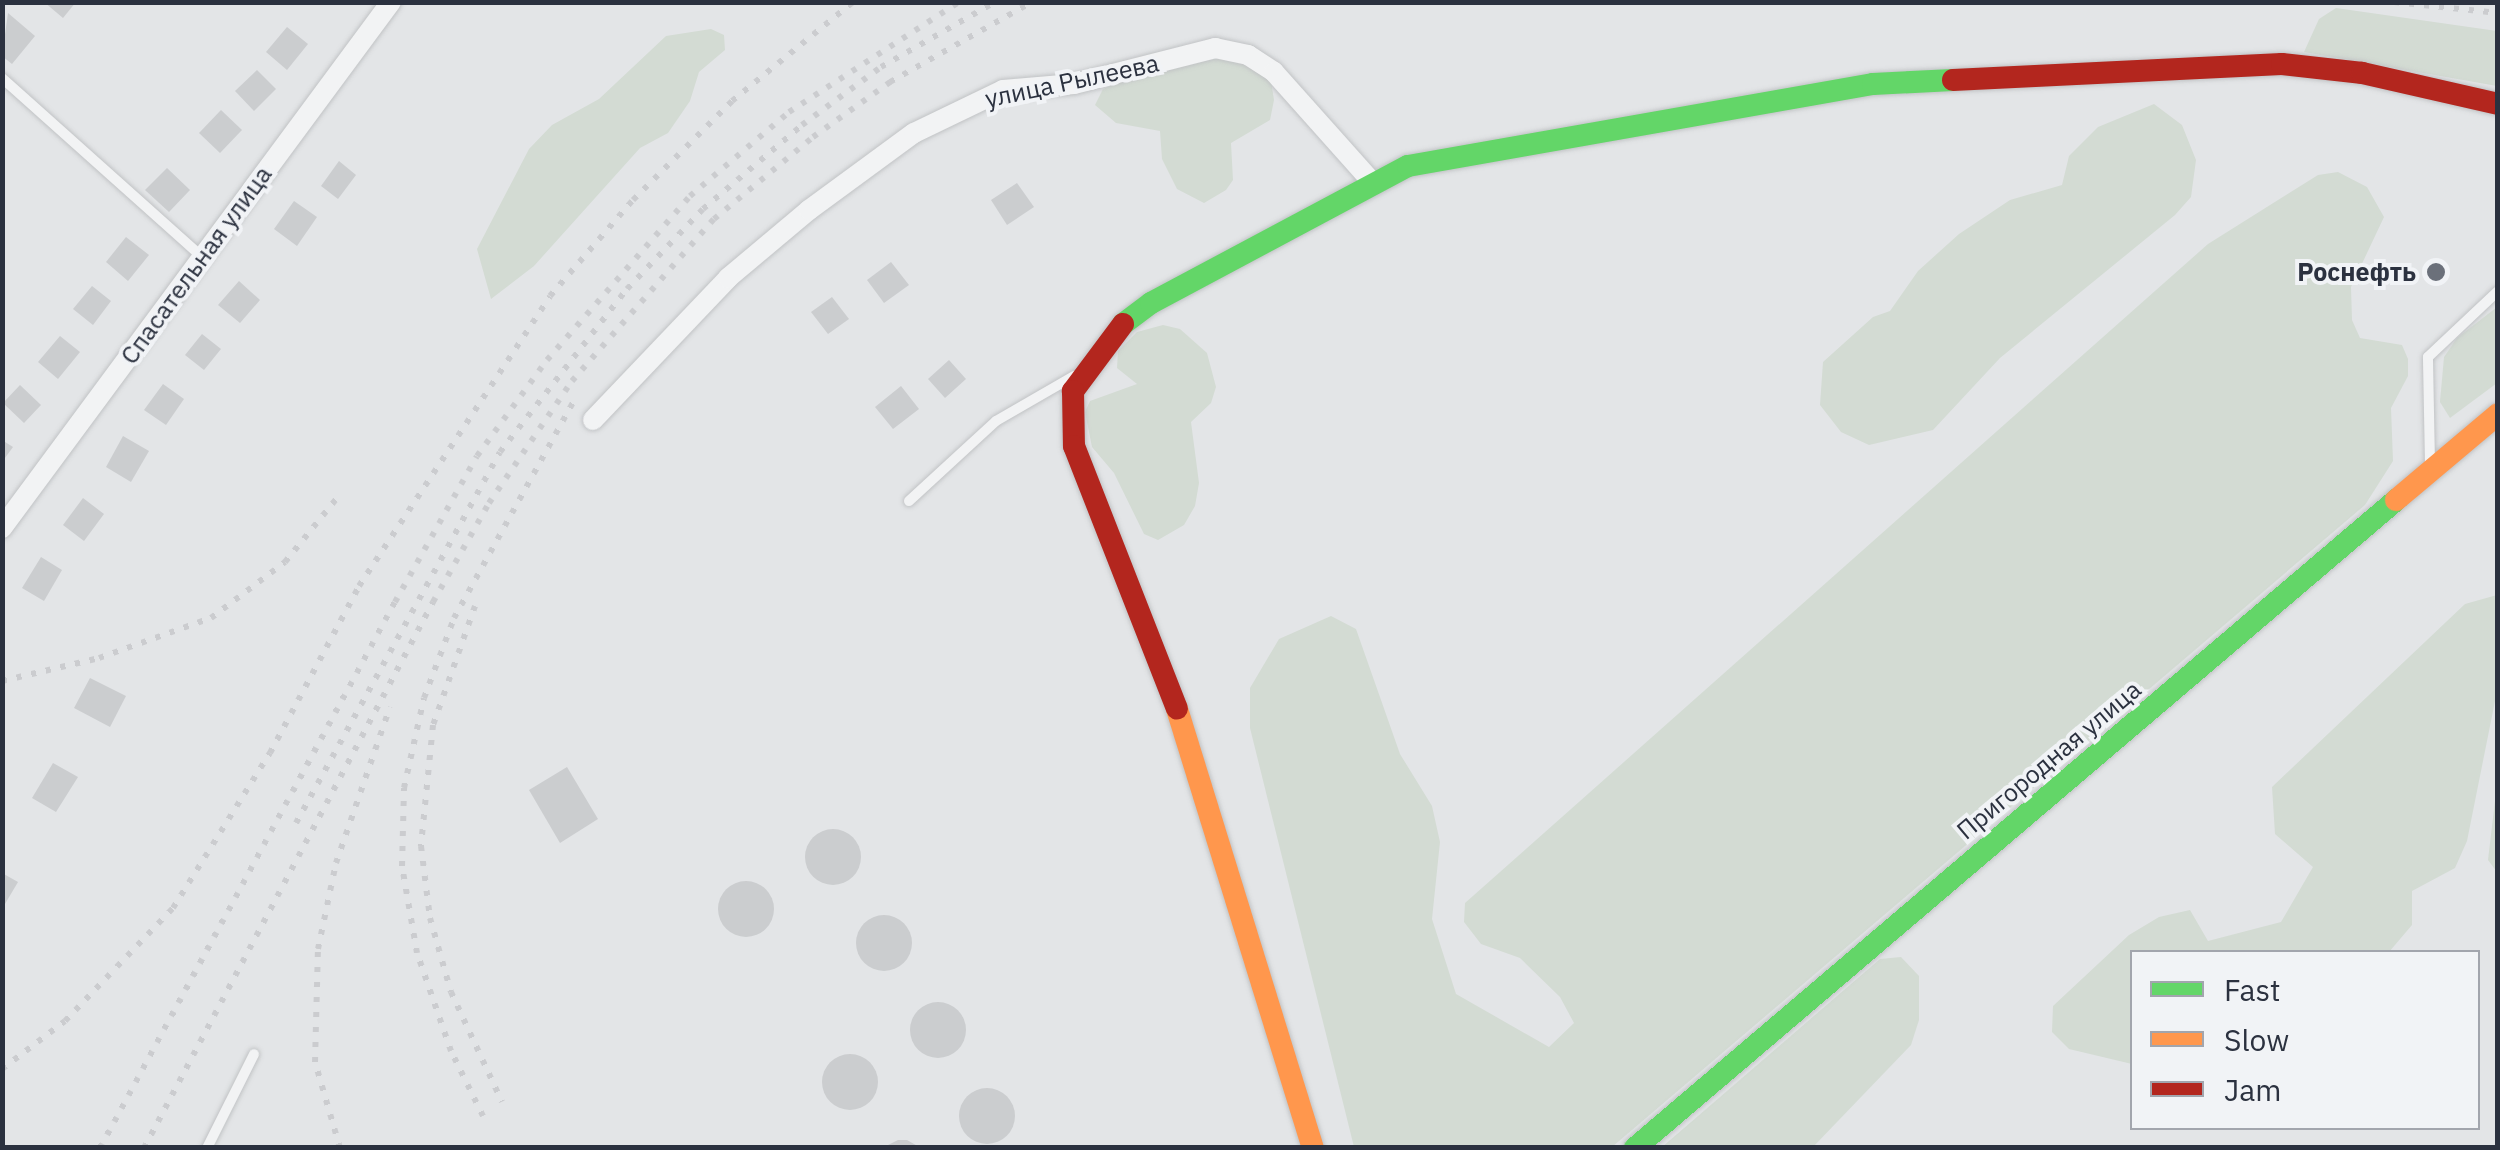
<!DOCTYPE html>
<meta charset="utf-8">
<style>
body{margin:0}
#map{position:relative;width:2500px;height:1150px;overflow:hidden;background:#e3e5e7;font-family:"IBM Plex Sans",sans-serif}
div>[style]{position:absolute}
.green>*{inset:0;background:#d3dbd3}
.building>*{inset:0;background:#cbcdcf}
.round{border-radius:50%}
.roads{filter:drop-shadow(0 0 2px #c1c3c5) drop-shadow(0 0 2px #c1c3c5)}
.lane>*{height:10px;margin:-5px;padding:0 5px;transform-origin:5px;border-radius:5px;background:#f2f3f4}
.street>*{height:20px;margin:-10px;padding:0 10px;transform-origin:10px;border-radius:10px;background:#f2f3f4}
.fast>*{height:22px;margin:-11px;padding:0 11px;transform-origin:11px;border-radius:11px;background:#63d668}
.slow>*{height:22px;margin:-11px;padding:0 11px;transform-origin:11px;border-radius:11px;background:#ff974d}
.jam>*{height:22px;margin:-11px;padding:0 11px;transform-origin:11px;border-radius:11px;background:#b3261e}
.rail>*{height:6px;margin-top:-3px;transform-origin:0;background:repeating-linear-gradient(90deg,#cbcccf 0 5px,transparent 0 15px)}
.dots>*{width:28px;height:28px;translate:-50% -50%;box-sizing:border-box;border:5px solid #f1f3f6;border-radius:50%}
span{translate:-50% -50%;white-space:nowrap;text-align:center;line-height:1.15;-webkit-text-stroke:8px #f1f3f6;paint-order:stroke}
.street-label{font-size:25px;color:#2b313f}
.poi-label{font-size:25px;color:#2b313f;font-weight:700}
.right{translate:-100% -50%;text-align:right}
.frame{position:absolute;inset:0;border:5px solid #2b313f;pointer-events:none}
.legend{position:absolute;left:2130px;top:950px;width:350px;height:180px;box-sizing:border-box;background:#f1f3f6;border:2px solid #a2a5ad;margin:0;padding:12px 18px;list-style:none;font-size:30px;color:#2b313f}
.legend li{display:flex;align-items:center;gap:20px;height:50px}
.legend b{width:50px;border:2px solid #a2a5ad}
</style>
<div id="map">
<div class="green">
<i style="clip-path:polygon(2336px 8px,2497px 31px,2497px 86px,2304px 52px,2319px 19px)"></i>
<i style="clip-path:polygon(711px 29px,724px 35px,725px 50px,699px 72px,690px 101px,668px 133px,640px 148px,534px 266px,491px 299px,477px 249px,529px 149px,552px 125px,599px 99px,666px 36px)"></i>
<i style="clip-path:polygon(1214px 59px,1236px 59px,1271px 81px,1274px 100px,1270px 120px,1231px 143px,1233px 180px,1226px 190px,1204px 203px,1177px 189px,1162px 159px,1160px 131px,1116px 123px,1095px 105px,1103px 89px,1119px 82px)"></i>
<i style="clip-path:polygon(2154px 104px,2182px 125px,2196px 160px,2191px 197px,2175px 215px,2000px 358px,1933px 430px,1869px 445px,1841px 432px,1820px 405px,1823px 362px,1873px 317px,1890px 311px,1918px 271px,1959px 234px,2010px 200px,2062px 185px,2069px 156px,2098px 127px)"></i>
<i style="clip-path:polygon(2338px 172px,2367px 187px,2384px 217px,2351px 287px,2352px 320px,2360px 338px,2402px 345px,2408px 359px,2408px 376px,2391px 408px,2393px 461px,2365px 505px,1612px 1147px,1354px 1147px,1250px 728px,1250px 688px,1279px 639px,1331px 616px,1356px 629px,1400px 754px,1432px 806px,1440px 842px,1432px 919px,1456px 994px,1549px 1047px,1574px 1023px,1560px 997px,1520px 958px,1481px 944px,1464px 922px,1465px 903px,2208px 244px,2318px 175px)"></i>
<i style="clip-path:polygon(2497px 307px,2497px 383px,2450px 418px,2440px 402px,2444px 357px,2457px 338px)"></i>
<i style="clip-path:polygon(1163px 325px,1180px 329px,1207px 353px,1216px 387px,1211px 403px,1191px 422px,1199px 483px,1195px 506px,1184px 525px,1158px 540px,1144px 534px,1114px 473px,1092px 447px,1085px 412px,1090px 401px,1137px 384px,1117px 368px,1118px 351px,1137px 332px)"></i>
<i style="clip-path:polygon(2497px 595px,2497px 691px,2467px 841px,2455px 868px,2412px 891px,2412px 925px,2389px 952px,2132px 952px,2132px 1064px,2069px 1049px,2052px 1032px,2053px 1006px,2129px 935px,2159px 917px,2190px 910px,2208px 941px,2281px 922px,2313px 867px,2275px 834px,2272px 787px,2465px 604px)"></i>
<i style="clip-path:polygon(2497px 784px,2498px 872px,2497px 872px,2488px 860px)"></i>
<i style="clip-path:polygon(1901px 957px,1919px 976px,1919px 1020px,1911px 1045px,1813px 1147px,1662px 1147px,1880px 959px)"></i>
</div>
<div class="building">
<i style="clip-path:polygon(44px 2px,76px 2px,63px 18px)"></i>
<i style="clip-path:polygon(8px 13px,35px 36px,12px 64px,2px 56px)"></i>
<i style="clip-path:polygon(287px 27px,308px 44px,287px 70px,266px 52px)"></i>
<i style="clip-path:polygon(257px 70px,276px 89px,254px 111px,235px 91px)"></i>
<i style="clip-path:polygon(221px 110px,242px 130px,220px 153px,199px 133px)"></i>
<i style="clip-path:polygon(339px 161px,356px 175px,338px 199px,321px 186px)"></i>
<i style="clip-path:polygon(167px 168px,190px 190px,169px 212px,145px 190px)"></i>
<i style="clip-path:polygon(1017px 183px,1034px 207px,1007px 225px,991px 200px)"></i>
<i style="clip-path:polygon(294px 201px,317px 217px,297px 246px,274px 229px)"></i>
<i style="clip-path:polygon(126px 237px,149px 255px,128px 281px,106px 262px)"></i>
<i style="clip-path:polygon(891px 262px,909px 285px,884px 303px,867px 280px)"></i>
<i style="clip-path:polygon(239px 281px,260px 300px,240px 323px,218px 305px)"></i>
<i style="clip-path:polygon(92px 286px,111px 301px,93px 325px,73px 309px)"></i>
<i style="clip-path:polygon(832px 297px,849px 319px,828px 334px,811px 312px)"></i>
<i style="clip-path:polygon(202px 334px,221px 349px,204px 370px,185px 355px)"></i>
<i style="clip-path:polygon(60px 336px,80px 352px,58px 379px,38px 362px)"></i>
<i style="clip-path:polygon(949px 360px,966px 379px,945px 398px,928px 379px)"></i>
<i style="clip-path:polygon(163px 384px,184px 399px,166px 425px,144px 410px)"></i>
<i style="clip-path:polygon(20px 385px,41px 405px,24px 423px,3px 403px)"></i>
<i style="clip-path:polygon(901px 386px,919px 409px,893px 429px,875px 407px)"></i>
<i style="clip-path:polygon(123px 436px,149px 451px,131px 482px,106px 467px)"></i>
<i style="clip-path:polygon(2px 440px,13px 447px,2px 462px)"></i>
<i style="clip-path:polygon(83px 498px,104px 514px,84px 541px,63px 525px)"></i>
<i style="clip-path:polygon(41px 557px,62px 570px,44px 601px,22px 588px)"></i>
<i style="clip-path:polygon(90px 678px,126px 696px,110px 727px,74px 708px)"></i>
<i style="clip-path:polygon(53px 763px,78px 777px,56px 812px,32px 798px)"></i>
<i style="clip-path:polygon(567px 767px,598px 819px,560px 843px,529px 790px)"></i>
<i class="round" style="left:805px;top:829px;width:56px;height:56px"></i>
<i style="clip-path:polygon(2px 873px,18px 882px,2px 909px)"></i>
<i class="round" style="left:718px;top:881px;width:56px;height:56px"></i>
<i class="round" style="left:856px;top:915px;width:56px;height:56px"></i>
<i class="round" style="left:910px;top:1002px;width:56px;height:56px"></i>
<i class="round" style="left:822px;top:1054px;width:56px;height:56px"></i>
<i class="round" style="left:959px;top:1088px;width:56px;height:56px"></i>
<i style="clip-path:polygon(898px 1140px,907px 1140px,921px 1148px,882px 1148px)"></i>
</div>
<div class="roads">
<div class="lane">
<i style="left:2px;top:78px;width:267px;rotate:41.8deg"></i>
<i style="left:2430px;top:464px;width:107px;rotate:-91.1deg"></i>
<i style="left:2428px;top:357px;width:96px;rotate:-43.3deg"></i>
<i style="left:909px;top:501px;width:118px;rotate:-42.6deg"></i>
<i style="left:996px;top:421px;width:90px;rotate:-30deg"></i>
<i style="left:207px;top:1148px;width:105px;rotate:-63.4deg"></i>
</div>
<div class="street">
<i style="left:593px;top:420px;width:196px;rotate:-46.4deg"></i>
<i style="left:728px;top:278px;width:106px;rotate:-40deg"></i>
<i style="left:809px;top:210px;width:130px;rotate:-36.3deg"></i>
<i style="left:914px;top:133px;width:99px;rotate:-25.8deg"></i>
<i style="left:1003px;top:90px;width:71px;rotate:-4.8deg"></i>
<i style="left:1074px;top:84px;width:146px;rotate:-14.3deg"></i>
<i style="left:1215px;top:48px;width:34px;rotate:12deg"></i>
<i style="left:1248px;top:55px;width:31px;rotate:33deg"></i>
<i style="left:1274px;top:72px;width:147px;rotate:48.3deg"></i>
<i style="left:2px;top:528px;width:654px;rotate:-53.52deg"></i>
</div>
<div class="fast">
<i style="left:1123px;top:324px;width:35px;rotate:-37deg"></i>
<i style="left:1151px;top:303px;width:291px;rotate:-28.1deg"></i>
<i style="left:1408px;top:166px;width:472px;rotate:-10deg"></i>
<i style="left:1873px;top:84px;width:80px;rotate:-2.9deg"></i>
<i style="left:1635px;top:1148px;width:1000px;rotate:-40.41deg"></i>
</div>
<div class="slow">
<i style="left:2396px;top:500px;width:133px;rotate:-40.1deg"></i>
<i style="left:1177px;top:709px;width:460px;rotate:72.8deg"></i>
</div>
<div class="jam">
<i style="left:1953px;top:80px;width:329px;rotate:-2.8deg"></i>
<i style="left:2282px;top:64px;width:81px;rotate:6.4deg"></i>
<i style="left:2362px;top:73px;width:139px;rotate:12.8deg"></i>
<i style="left:1123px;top:324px;width:84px;rotate:126.7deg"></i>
<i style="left:1073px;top:391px;width:55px;rotate:89deg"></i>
<i style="left:1074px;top:446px;width:282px;rotate:68.6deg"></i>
</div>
</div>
<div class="rail">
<i style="left:2394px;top:2px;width:105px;rotate:6deg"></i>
<i style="left:475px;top:606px;width:126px;rotate:109.4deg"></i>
<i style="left:433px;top:725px;width:122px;rotate:95.7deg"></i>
<i style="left:421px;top:846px;width:73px;rotate:82.9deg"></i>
<i style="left:430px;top:918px;width:77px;rotate:74.2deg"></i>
<i style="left:451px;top:992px;width:121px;rotate:65.1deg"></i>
<i style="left:2px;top:681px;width:100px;rotate:-13.3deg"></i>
<i style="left:99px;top:658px;width:119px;rotate:-19.7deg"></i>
<i style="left:211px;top:618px;width:93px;rotate:-37.1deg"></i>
<i style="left:285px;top:562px;width:82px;rotate:-50.9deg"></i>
<i style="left:296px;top:823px;width:423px;rotate:-61.2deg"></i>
<i style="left:500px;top:452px;width:207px;rotate:-52.1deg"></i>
<i style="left:627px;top:289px;width:110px;rotate:-46.5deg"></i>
<i style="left:703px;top:209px;width:130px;rotate:-40.3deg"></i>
<i style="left:802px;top:125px;width:98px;rotate:-36.3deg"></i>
<i style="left:881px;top:67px;width:131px;rotate:-29.7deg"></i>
<i style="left:2px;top:1069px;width:79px;rotate:-37.3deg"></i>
<i style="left:65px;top:1021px;width:156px;rotate:-46.3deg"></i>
<i style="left:173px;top:908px;width:183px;rotate:-58deg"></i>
<i style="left:270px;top:753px;width:189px;rotate:-61.9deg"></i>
<i style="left:359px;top:586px;width:347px;rotate:-56.6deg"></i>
<i style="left:550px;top:296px;width:127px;rotate:-49.2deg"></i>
<i style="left:633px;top:200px;width:140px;rotate:-45deg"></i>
<i style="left:732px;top:101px;width:156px;rotate:-39.3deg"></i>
<i style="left:483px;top:1116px;width:72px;rotate:-116.2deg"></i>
<i style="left:451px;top:1051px;width:104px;rotate:-109.1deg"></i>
<i style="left:417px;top:953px;width:88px;rotate:-99.8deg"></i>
<i style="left:402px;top:866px;width:78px;rotate:-88.5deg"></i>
<i style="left:404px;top:788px;width:92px;rotate:-77.5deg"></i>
<i style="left:424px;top:698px;width:85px;rotate:-69.4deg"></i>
<i style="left:454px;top:618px;width:248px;rotate:-61.1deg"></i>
<i style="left:100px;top:1148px;width:621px;rotate:-61.62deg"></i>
<i style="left:395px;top:602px;width:167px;rotate:-60.7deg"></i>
<i style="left:477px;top:456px;width:119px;rotate:-53.9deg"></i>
<i style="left:547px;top:360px;width:218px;rotate:-48.9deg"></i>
<i style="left:690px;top:196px;width:130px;rotate:-40.3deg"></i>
<i style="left:789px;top:112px;width:202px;rotate:-32.9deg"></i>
<i style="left:144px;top:1148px;width:618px;rotate:-62.11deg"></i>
<i style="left:433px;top:602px;width:114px;rotate:-60.5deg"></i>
<i style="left:489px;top:503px;width:148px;rotate:-55.8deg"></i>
<i style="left:572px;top:381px;width:215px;rotate:-48.8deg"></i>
<i style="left:714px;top:219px;width:129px;rotate:-39.6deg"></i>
<i style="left:813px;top:137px;width:95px;rotate:-35.5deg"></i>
<i style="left:890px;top:82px;width:163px;rotate:-29.4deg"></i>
<i style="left:340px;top:1148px;width:90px;rotate:-106.2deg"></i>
<i style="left:315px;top:1062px;width:113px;rotate:-88.5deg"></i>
<i style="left:318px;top:949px;width:88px;rotate:-78.2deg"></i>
<i style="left:336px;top:863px;width:165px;rotate:-70.9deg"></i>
</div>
<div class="dots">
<i style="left:2436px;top:272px;background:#6b707a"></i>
</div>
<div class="street-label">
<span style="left:1072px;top:81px;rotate:-12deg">улица Рылеева</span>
<span style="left:196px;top:265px;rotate:-54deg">Спасательная улица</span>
<span style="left:2049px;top:760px;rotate:-40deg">Пригородная улица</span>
</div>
<div class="poi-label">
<span class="right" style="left:2416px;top:272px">Роснефть</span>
</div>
<div class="frame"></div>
<ul class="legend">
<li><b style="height:12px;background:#63d668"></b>Fast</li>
<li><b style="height:12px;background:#ff974d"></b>Slow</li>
<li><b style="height:12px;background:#b3261e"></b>Jam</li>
</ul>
</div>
